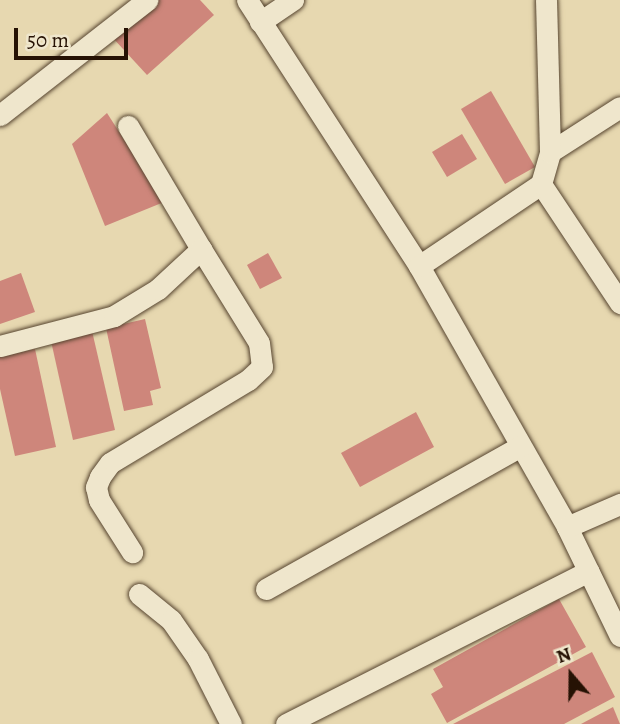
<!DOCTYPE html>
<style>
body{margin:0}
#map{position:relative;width:620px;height:724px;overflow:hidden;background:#e7d8b0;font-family:Alegreya,serif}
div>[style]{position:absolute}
.building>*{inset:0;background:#ce867b}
.roads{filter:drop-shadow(0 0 2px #56442f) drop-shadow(0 0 2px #56442f)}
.minor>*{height:21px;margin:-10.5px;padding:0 10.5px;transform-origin:10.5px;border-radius:10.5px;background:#efe6cc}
span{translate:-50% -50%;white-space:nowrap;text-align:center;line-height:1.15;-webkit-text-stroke:6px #efe6cc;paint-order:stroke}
.north{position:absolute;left:536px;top:640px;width:70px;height:70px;-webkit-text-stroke:5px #efe6cc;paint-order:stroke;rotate:340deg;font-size:19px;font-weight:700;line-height:28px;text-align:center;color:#261204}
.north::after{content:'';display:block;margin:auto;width:24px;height:32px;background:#261204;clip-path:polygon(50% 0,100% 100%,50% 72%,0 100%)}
.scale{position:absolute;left:14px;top:28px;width:114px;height:32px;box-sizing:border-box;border:4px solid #261204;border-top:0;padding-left:9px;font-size:21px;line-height:24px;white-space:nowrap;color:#261204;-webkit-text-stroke:5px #efe6cc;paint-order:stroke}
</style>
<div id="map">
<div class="building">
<i style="clip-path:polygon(154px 0,200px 0,214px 15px,147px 75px,112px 37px)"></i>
<i style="clip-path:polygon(491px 91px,535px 167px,505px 184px,461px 109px)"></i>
<i style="clip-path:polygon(107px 113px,164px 202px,105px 226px,72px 144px)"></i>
<i style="clip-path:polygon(462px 134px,477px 159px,447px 177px,432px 152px)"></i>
<i style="clip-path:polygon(268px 253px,282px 278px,260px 289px,247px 265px)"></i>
<i style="clip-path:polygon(21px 273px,35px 312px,0 324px,0 281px)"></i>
<i style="clip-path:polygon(145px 319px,161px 388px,150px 391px,153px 405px,124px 411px,106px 328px)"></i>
<i style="clip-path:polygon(92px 331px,115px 430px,73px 440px,51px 341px)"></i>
<i style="clip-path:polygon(35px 349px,56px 447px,15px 456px,0 389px,0 357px)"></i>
<i style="clip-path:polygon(416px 412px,434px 447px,360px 487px,341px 453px)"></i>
<i style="clip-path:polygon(559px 599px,586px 647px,447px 723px,431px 694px,443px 687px,433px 669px)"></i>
<i style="clip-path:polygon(592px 652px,615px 697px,564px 724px,453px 724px)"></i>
<i style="clip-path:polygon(613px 707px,620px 724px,581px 724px)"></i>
</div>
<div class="roads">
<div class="minor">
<i style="left:247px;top:0;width:317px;rotate:57.1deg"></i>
<i style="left:419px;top:266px;width:300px;rotate:60.4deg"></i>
<i style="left:567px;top:527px;width:121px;rotate:64.1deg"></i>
<i style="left:260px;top:22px;width:40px;rotate:-34deg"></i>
<i style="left:0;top:115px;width:187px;rotate:-38deg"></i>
<i style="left:128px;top:126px;width:143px;rotate:59.3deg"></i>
<i style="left:550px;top:152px;width:83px;rotate:-32.7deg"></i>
<i style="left:541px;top:184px;width:143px;rotate:56.4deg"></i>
<i style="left:419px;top:266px;width:147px;rotate:-33.9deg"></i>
<i style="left:541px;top:184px;width:33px;rotate:-74deg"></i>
<i style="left:550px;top:152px;width:152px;rotate:-91.5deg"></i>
<i style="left:0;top:346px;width:118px;rotate:-14.7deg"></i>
<i style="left:114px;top:316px;width:52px;rotate:-31.5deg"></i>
<i style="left:158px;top:289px;width:59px;rotate:-42.9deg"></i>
<i style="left:201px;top:249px;width:110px;rotate:58.3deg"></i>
<i style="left:259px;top:343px;width:24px;rotate:83deg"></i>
<i style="left:262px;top:367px;width:19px;rotate:137deg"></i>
<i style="left:248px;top:380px;width:161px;rotate:149deg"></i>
<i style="left:110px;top:463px;width:17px;rotate:126deg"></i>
<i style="left:100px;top:477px;width:11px;rotate:112deg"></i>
<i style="left:96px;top:487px;width:13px;rotate:77deg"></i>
<i style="left:99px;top:500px;width:62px;rotate:57.6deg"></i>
<i style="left:567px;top:527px;width:58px;rotate:-23.5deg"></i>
<i style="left:266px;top:589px;width:292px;rotate:-29.3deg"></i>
<i style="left:139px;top:594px;width:41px;rotate:39.1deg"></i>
<i style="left:171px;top:620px;width:47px;rotate:55.3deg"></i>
<i style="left:198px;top:659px;width:73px;rotate:63.1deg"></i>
<i style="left:286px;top:724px;width:339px;rotate:-26.8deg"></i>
</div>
</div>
<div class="north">N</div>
<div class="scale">50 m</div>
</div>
